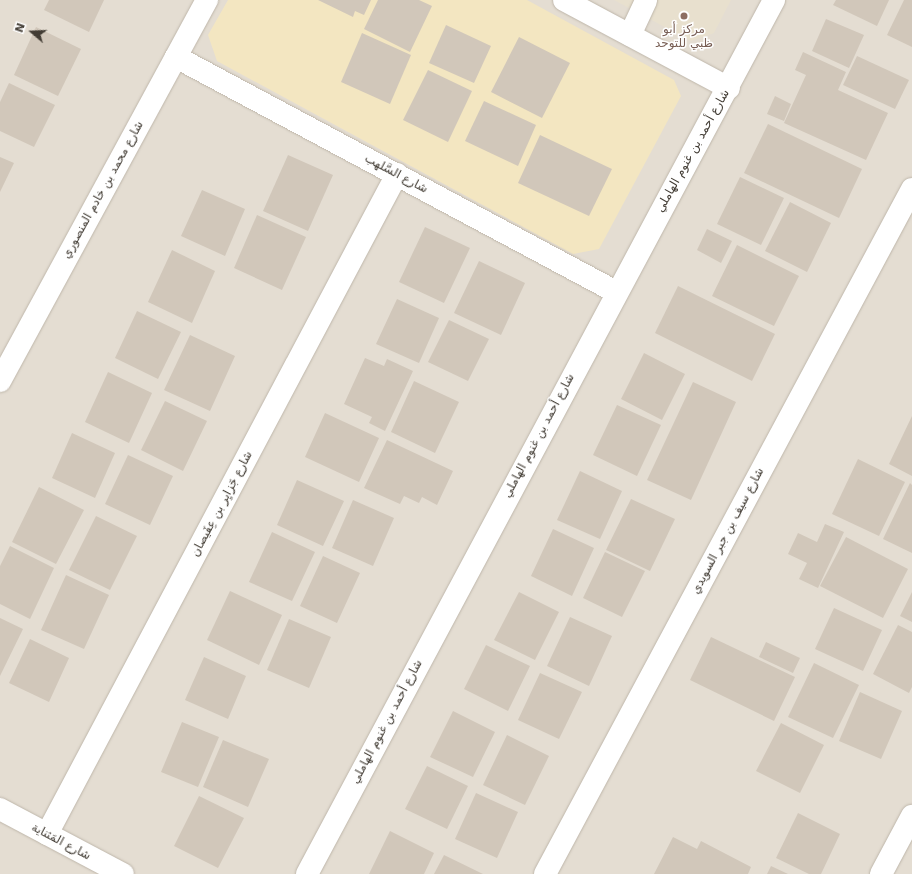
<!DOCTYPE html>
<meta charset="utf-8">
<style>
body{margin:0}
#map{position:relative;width:912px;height:874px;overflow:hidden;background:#f0ece3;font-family:"DejaVu Sans","Noto Sans Arabic",sans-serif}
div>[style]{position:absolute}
.residential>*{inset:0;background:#e4ddd2}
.education>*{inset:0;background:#e8e0ce}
.sand>*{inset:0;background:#f3e6c1}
.building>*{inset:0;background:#d1c7ba}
.roads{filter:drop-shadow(0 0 1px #beb6aa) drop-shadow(0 0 1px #beb6aa)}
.minor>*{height:22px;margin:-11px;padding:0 11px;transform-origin:11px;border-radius:11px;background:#fff}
.dots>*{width:11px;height:11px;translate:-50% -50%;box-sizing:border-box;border:2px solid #fff;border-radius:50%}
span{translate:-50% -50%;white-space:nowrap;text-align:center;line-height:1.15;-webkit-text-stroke:3px #fff;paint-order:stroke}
.education-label{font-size:12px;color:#785e54}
.street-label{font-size:12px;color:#423c34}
.north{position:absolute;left:12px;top:12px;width:40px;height:40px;-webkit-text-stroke:3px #fff;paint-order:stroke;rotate:289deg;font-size:11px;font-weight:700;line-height:16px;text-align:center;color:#423c34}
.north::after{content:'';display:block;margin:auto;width:14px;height:18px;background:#423c34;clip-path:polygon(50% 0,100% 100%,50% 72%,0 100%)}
</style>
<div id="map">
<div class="residential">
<i style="clip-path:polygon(0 0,912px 0,912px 874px,0 874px)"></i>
</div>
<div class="education">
<i style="clip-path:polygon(614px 0,731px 0,714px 33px,691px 41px)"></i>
</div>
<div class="sand">
<i style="clip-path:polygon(228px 0,527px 0,674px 80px,681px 96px,599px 249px,573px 254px,217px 61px,208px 35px)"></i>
</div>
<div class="building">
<i style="clip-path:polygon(49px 0,104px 0,89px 32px,44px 10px)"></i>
<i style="clip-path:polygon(318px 0,371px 0,364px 15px,355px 11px,353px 17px)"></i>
<i style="clip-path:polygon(378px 0,419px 0,432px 6px,410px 52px,364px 29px)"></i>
<i style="clip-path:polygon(836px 0,889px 0,877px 26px,833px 5px)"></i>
<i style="clip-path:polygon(904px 0,912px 0,912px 47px,887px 35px)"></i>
<i style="clip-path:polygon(826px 19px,864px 35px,849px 68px,812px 51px)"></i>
<i style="clip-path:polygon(446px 25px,491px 46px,474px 83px,429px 63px)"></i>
<i style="clip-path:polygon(36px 27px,81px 49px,58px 96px,14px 75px)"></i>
<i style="clip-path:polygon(362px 33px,411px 55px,390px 104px,341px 82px)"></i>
<i style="clip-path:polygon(519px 37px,570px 63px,542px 118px,491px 92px)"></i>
<i style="clip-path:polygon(803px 52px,846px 72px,838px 90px,888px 113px,866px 160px,784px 123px,806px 75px,795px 70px)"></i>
<i style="clip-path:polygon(857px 56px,909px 80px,895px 109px,843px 85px)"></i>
<i style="clip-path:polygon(428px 70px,472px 91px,448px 142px,403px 120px)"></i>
<i style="clip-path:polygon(9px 83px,55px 105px,34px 147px,0 131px,0 102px)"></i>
<i style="clip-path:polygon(775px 96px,791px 104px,784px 121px,767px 114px)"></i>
<i style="clip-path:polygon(484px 101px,536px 125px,518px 166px,465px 141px)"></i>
<i style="clip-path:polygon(768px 124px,862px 169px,839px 218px,744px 173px)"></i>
<i style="clip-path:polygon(540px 135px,612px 169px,589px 216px,518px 183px)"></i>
<i style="clip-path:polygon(288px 155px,333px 175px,308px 231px,263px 211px)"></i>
<i style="clip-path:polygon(0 157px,14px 163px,0 192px)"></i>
<i style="clip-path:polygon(740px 177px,784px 198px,761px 245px,717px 224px)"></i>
<i style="clip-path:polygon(202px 190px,245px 209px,225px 256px,181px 236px)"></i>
<i style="clip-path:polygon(790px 202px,831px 223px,807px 272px,765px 251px)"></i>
<i style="clip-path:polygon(257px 215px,306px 237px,282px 290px,234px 268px)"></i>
<i style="clip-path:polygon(425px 227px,470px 248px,444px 303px,399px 282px)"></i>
<i style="clip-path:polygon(707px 229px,732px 241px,721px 263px,697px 250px)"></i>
<i style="clip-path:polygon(737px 245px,799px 276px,774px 326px,712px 296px)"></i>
<i style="clip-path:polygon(172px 250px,215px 271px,192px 323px,148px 302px)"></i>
<i style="clip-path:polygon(479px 261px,525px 283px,501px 335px,454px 313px)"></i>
<i style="clip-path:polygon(678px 286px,775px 334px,752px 381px,655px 333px)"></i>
<i style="clip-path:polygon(397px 299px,439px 318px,419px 363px,376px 344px)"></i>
<i style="clip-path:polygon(137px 311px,181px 332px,158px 379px,115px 358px)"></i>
<i style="clip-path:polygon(449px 320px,489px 339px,468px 381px,428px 362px)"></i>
<i style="clip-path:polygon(190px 335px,235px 356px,210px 411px,164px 390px)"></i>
<i style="clip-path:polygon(644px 353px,685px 374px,662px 420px,621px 399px)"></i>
<i style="clip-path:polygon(365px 358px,384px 366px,387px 359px,413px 371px,385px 431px,369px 423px,372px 417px,344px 404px)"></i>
<i style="clip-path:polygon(108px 372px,152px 393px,129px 443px,85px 422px)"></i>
<i style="clip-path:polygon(414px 381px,459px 402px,435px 453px,391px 432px)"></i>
<i style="clip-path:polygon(693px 382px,736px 402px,691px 500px,647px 480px)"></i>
<i style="clip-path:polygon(165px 401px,207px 421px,183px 471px,141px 450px)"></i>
<i style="clip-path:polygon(617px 405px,661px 425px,637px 476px,593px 455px)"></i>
<i style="clip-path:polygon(325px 413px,379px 438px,359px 482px,305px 457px)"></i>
<i style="clip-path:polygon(912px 416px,912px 476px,889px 464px)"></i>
<i style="clip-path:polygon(72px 433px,115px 453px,95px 498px,52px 478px)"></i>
<i style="clip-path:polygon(387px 440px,453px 471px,437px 505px,422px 497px,419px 503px,404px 496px,400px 504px,364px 488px)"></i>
<i style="clip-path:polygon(128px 455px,173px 476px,150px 525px,105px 504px)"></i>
<i style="clip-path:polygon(858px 459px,905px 482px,879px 536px,832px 514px)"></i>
<i style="clip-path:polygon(580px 471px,622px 491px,600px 539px,557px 520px)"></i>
<i style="clip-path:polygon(297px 480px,344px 501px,323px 546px,277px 525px)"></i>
<i style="clip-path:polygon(910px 483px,912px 485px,912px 553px,883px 539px)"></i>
<i style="clip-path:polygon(39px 487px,84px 510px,56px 564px,12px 542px)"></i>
<i style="clip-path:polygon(631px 499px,675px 519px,650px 571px,606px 550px)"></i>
<i style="clip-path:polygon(353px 500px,394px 518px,373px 566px,332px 548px)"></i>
<i style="clip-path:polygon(96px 516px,137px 536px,110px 590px,69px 570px)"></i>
<i style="clip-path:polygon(825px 524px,844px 532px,818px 588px,799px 579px,807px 563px,788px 554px,798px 533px,817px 542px)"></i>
<i style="clip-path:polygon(553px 529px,594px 548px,572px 596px,531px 576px)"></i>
<i style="clip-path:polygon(272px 532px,315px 552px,292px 601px,249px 582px)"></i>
<i style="clip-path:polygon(846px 537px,908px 569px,883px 618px,820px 586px)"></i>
<i style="clip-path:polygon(10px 546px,54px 568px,30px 619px,0 604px,0 566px)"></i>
<i style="clip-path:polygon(605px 552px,645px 571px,622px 617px,583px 598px)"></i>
<i style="clip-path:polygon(323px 556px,360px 573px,337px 623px,300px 606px)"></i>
<i style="clip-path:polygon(66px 575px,109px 595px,84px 649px,41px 630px)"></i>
<i style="clip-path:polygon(230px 591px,282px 615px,259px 665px,207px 640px)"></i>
<i style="clip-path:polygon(519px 592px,559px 612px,535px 660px,494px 640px)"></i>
<i style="clip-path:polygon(912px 592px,912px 622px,900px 616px)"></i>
<i style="clip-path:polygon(834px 608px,882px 630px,863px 671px,815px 649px)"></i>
<i style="clip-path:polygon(570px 617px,612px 636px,589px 686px,547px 666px)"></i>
<i style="clip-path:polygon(0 618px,23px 629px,0 676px)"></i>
<i style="clip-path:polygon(289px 619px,331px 637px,309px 688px,267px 670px)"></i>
<i style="clip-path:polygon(898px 625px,912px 632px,912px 687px,909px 693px,873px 674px)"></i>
<i style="clip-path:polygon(711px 637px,795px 677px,774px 721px,690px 680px)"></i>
<i style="clip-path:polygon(30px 639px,69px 658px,49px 702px,9px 683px)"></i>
<i style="clip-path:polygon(766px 642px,800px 658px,793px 673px,759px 657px)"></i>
<i style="clip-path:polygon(486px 645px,530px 666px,508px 711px,464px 689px)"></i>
<i style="clip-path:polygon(204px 657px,246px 676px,228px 719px,185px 700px)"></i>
<i style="clip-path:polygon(814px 663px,859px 685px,833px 738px,788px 717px)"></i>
<i style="clip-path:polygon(540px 673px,582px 692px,559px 739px,518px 720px)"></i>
<i style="clip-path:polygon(860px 692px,902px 711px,881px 759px,839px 741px)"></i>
<i style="clip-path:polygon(453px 711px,495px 732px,473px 777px,430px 757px)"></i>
<i style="clip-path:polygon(182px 722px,219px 737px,198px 787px,161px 772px)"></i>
<i style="clip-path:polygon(781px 723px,824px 745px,800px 793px,756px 771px)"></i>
<i style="clip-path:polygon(507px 735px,549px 756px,525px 805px,483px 785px)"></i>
<i style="clip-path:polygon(223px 740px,269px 759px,248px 807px,203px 787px)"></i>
<i style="clip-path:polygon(427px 766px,468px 786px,447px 829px,405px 809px)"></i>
<i style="clip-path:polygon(476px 793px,518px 812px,497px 858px,455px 839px)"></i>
<i style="clip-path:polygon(199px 796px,244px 818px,218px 868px,174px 846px)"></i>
<i style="clip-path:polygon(798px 813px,840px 834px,821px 874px,809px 874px,776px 858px)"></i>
<i style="clip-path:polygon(390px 831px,434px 853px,424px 874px,369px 874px)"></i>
<i style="clip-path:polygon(673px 837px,697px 849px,701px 841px,751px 867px,748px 874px,654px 874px)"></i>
<i style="clip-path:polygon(444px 855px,483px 874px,434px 874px)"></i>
<i style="clip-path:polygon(771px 866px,788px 874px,767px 874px)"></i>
</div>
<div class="roads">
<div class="minor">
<i style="left:564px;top:0;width:187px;rotate:28.1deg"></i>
<i style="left:630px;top:35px;width:38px;rotate:-65deg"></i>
<i style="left:176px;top:57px;width:499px;rotate:28.1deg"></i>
<i style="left:0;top:381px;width:434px;rotate:-61.5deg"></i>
<i style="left:0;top:809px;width:139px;rotate:27.9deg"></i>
<i style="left:47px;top:834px;width:747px;rotate:-62.06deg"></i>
<i style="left:307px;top:874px;width:991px;rotate:-61.88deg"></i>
<i style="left:545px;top:874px;width:777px;rotate:-61.82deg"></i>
<i style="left:881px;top:874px;width:66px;rotate:-61.9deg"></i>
</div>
</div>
<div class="dots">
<i style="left:684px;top:16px;background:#8d6e63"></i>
</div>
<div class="education-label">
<span style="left:684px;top:37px">مركز أبو<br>ظبي للتوحد</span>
</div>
<div class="street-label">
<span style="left:693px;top:151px;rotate:-61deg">شارع أحمد بن غنوم الهاملي</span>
<span style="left:396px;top:174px;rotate:28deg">شارع السَّلهب</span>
<span style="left:103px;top:190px;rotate:-61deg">شارع محمد بن خادم المنصوري</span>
<span style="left:539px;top:436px;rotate:-62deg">شارع أحمد بن غنوم الهاملي</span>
<span style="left:222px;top:504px;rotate:-62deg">شارع جَزايِر بن عِفَيصان</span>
<span style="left:728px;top:531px;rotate:-62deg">شارع سيف بن جبر السويدي</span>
<span style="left:387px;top:722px;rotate:-62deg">شارع أحمد بن غنوم الهاملي</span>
<span style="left:61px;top:842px;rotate:28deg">شارع المَثناية</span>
</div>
<div class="north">N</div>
</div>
